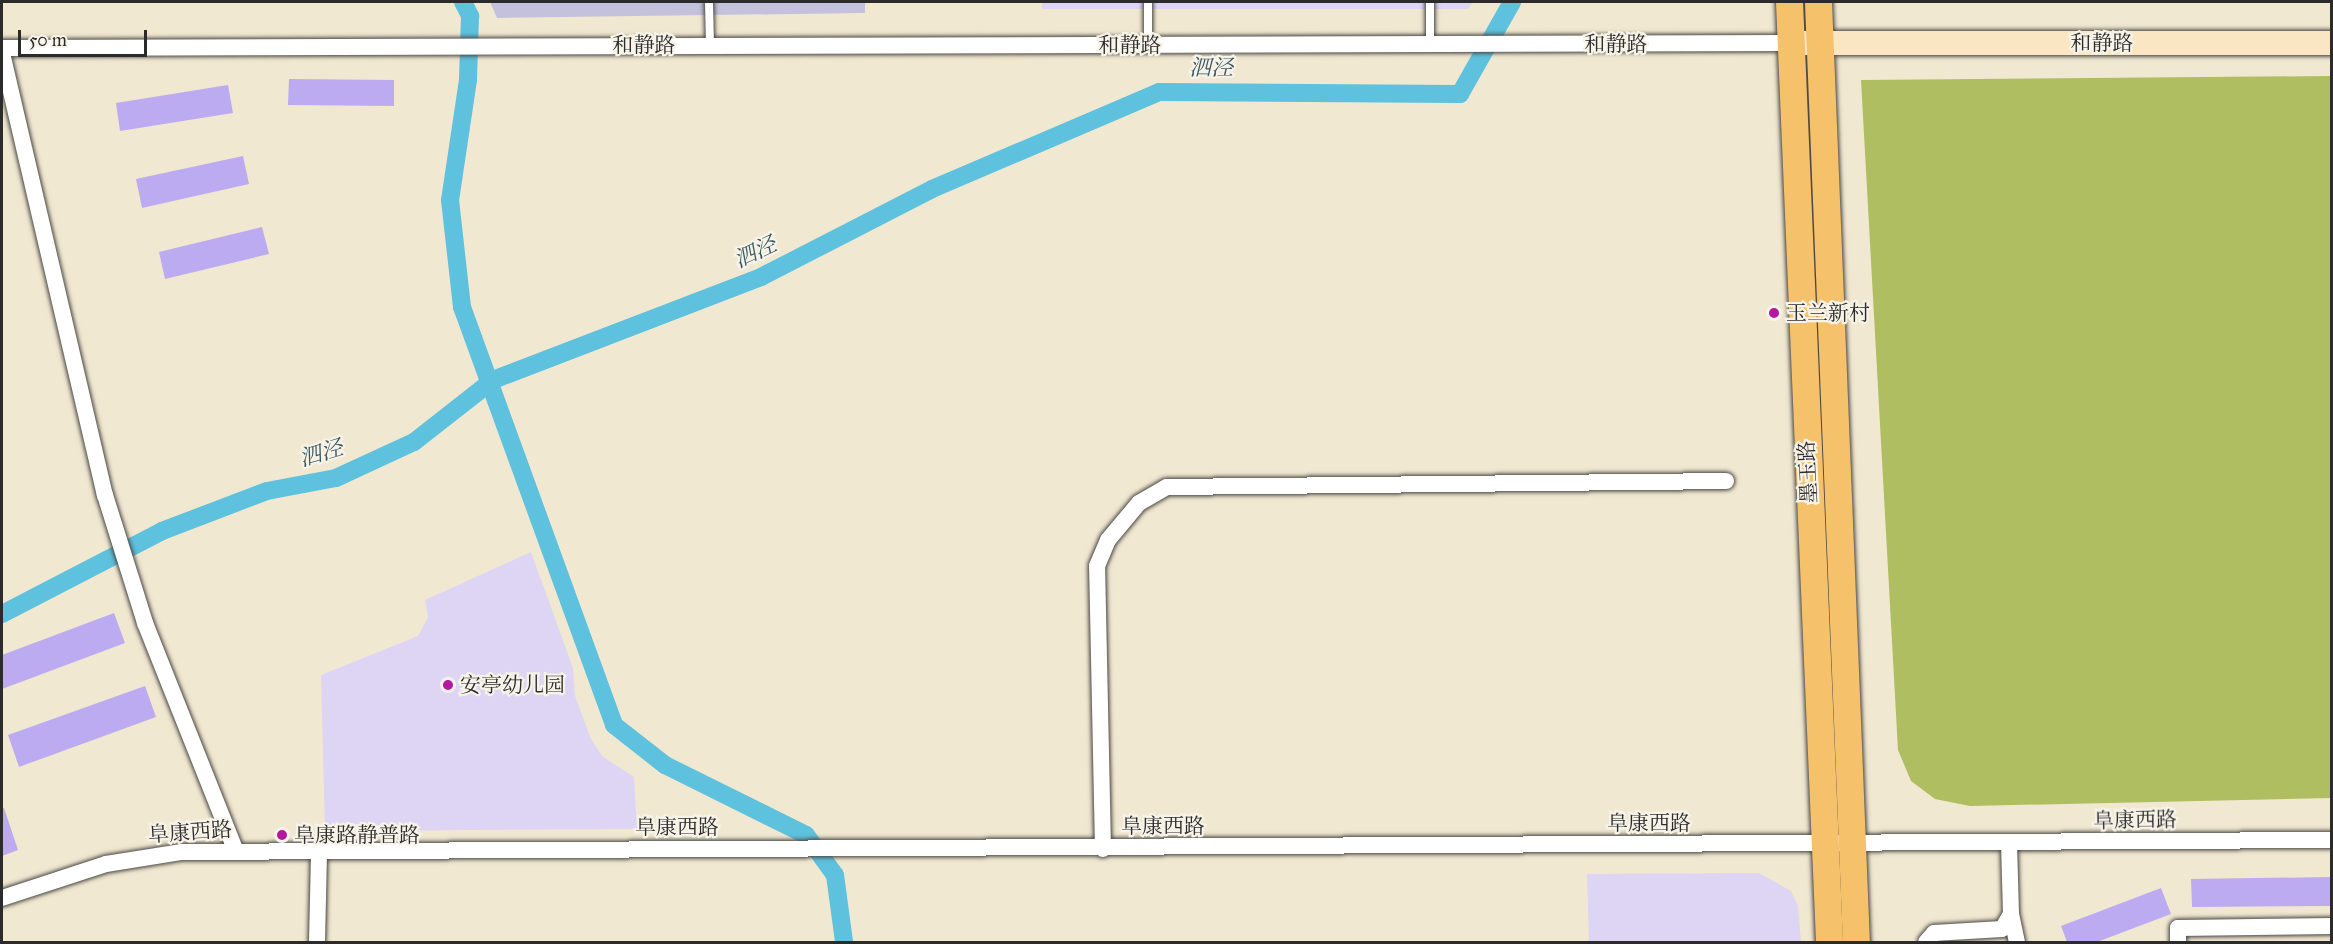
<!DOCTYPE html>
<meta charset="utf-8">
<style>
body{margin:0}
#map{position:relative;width:2333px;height:944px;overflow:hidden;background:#f1e8d1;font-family:"IM FELL Great Primer","Noto Serif SC",serif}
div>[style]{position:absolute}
.built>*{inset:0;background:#ded5f5}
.industrial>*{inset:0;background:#c3c1db}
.green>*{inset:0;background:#afbe61}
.canal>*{height:18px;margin:-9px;padding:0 9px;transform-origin:9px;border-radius:9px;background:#5ec1dd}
.building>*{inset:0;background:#bcabf1}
.roads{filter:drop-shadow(0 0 2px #494744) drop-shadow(0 0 2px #494744)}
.lane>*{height:8px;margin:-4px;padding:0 4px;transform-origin:4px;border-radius:4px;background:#fff}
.street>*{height:16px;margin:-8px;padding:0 8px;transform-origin:8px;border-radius:8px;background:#fff}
.secondary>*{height:24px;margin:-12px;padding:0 12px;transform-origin:12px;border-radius:12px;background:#fbe6c4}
.primary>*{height:27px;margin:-13.5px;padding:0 13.5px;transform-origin:13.5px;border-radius:13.5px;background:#f5c16b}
.dots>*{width:16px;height:16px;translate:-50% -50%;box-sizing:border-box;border:3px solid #f7f3e8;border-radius:50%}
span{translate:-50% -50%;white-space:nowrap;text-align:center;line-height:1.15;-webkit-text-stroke:4.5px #f7f3e8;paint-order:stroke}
.street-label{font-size:21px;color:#2b2b2b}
.poi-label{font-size:21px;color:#2b2b2b}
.left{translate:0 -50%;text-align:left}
.water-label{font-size:22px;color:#3a5860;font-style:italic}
.frame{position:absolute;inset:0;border:3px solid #2b2b2b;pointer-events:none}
.scale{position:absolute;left:18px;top:30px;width:129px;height:27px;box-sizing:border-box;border:3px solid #2b2b2b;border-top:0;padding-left:8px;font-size:18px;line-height:21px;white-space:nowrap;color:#2b2b2b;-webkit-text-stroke:4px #f7f3e8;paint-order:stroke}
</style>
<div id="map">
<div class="built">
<i style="clip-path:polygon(1042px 2px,1473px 2px,1468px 9px,1042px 9px)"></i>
<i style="clip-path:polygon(531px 552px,573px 668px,575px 696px,591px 739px,602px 756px,634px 777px,637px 829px,325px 831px,321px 675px,418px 636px,428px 617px,425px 600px)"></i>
<i style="clip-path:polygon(1759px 873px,1791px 891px,1798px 906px,1801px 942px,1589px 942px,1587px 874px)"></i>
</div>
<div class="industrial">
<i style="clip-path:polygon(490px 2px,865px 2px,865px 13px,497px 18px)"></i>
</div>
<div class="green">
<i style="clip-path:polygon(2331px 76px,2331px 798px,1970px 806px,1935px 799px,1911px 781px,1898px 750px,1861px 80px)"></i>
</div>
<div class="canal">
<i style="left:463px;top:2px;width:16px;rotate:63deg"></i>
<i style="left:470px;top:16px;width:64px;rotate:91.8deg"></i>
<i style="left:468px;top:80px;width:121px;rotate:98.5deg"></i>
<i style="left:450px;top:200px;width:108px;rotate:83.6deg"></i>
<i style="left:462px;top:307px;width:445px;rotate:70deg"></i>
<i style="left:614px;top:725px;width:65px;rotate:38.1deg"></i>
<i style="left:665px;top:765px;width:157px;rotate:26.4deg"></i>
<i style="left:806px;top:835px;width:49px;rotate:54.1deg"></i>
<i style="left:835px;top:875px;width:68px;rotate:82.3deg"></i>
<i style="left:2px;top:614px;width:180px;rotate:-27.4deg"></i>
<i style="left:162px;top:531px;width:112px;rotate:-20.9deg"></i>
<i style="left:267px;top:491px;width:70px;rotate:-10.7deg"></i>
<i style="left:336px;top:478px;width:86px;rotate:-24.8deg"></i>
<i style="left:414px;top:442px;width:100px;rotate:-38.1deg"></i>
<i style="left:493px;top:380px;width:287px;rotate:-21deg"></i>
<i style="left:761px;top:277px;width:192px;rotate:-27.2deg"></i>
<i style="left:932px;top:189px;width:247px;rotate:-23.1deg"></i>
<i style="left:1159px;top:92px;width:301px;rotate:0.4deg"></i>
<i style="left:1460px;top:94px;width:106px;rotate:-60.5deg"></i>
</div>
<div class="building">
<i style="clip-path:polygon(289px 79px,394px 80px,394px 106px,288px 105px)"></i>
<i style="clip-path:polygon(228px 85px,233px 113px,120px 131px,116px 103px)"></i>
<i style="clip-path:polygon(243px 156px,249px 184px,142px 208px,136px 179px)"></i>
<i style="clip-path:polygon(262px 227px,269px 254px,165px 279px,159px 252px)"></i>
<i style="clip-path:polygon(114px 613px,125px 643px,2px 689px,2px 655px)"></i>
<i style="clip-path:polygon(145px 686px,156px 717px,19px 767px,8px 735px)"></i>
<i style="clip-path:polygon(4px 808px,18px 850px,2px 856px,2px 809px)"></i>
<i style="clip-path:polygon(2331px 877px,2331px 906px,2192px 907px,2191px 879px)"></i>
<i style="clip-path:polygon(2161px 888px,2171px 914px,2097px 942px,2067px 942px,2061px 926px)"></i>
</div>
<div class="roads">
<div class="lane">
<i style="left:709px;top:2px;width:43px;rotate:88.7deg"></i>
<i style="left:1148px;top:2px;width:43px;rotate:90deg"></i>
<i style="left:1430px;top:2px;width:42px;rotate:90deg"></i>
</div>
<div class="street">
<i style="left:2px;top:48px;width:1788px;rotate:-0.16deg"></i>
<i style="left:2px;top:53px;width:454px;rotate:76.9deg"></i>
<i style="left:105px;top:495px;width:134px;rotate:72.6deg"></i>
<i style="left:145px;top:623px;width:246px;rotate:68.3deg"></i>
<i style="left:1103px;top:849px;width:283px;rotate:-91.2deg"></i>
<i style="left:1097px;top:566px;width:28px;rotate:-67deg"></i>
<i style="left:1108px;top:540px;width:48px;rotate:-50deg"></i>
<i style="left:1139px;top:503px;width:32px;rotate:-30deg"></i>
<i style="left:1167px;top:487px;width:559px;rotate:-0.61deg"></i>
<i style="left:2px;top:898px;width:109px;rotate:-18.1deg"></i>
<i style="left:106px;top:864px;width:77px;rotate:-9deg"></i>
<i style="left:182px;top:852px;width:2150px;rotate:-0.32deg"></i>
<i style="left:2011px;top:914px;width:29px;rotate:78deg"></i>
<i style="left:317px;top:942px;width:91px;rotate:-88.7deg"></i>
<i style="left:1926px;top:942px;width:12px;rotate:-48deg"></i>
<i style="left:1934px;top:933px;width:68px;rotate:-3.4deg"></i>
<i style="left:2002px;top:929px;width:17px;rotate:-59deg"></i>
<i style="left:2011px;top:914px;width:70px;rotate:-91.6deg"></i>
<i style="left:2178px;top:942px;width:14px;rotate:-90deg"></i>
<i style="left:2178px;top:928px;width:154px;rotate:-0.7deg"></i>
</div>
<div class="secondary">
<i style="left:1790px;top:43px;width:542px"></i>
</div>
<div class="primary">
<i style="left:1789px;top:2px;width:941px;rotate:87.56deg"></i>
<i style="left:1818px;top:2px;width:941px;rotate:87.69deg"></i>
</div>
</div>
<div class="dots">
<i style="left:1774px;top:313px;background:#b5179e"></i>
<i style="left:448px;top:685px;background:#b5179e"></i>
<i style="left:282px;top:835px;background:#b5179e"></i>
</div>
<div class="street-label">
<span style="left:2102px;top:43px">和静路</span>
<span style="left:1616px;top:44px">和静路</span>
<span style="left:644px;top:45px">和静路</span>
<span style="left:1130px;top:45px">和静路</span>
<span style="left:1808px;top:472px;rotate:-93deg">墨玉路</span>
<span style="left:2135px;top:820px;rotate:-1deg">阜康西路</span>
<span style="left:1649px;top:823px">阜康西路</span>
<span style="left:1163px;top:826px">阜康西路</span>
<span style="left:677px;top:827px">阜康西路</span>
<span style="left:190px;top:832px;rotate:-4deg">阜康西路</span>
</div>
<div class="poi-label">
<span class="left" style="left:1786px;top:313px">玉兰新村</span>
<span class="left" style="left:460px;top:685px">安亭幼儿园</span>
<span class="left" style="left:294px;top:835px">阜康路静普路</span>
</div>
<div class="water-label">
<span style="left:1211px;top:68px">泗泾</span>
<span style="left:755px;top:252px;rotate:-25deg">泗泾</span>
<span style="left:321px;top:453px;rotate:-16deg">泗泾</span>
</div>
<div class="frame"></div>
<div class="scale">50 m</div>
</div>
